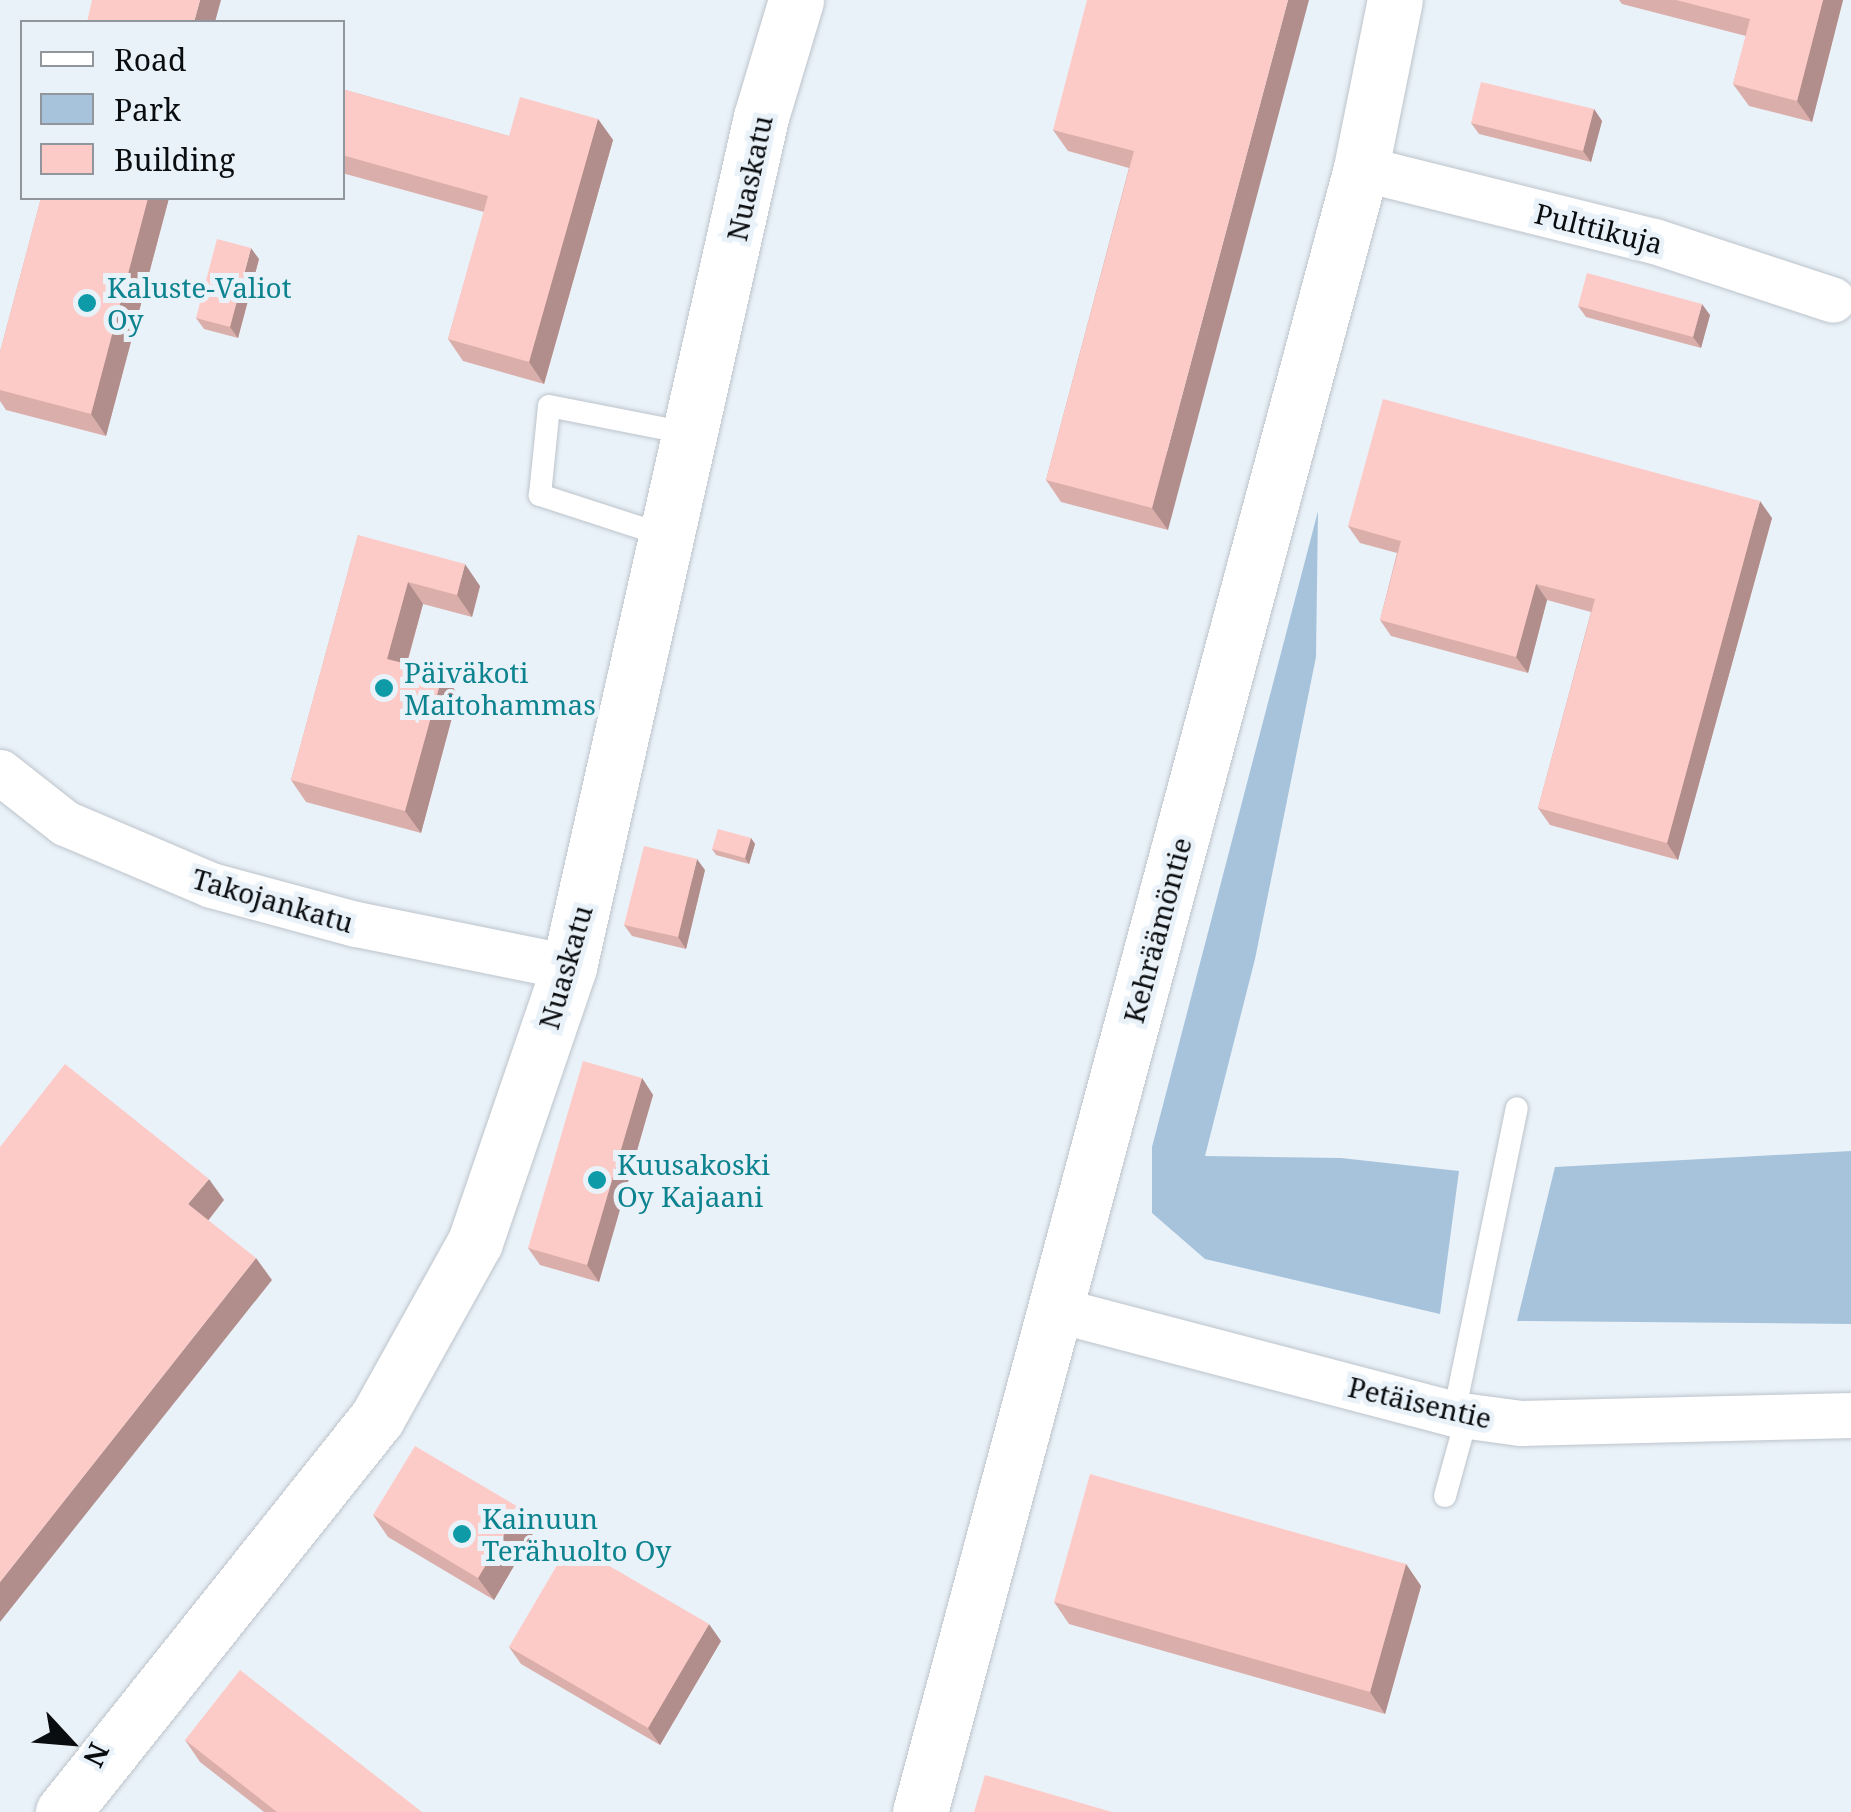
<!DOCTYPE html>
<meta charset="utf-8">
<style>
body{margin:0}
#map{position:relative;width:1851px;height:1812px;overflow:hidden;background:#eaf2f9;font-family:"Noto Serif",serif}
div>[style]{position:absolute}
.green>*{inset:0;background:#a7c3db}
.roads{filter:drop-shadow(0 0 2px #bdc4cb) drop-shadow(0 0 2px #bdc4cb)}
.service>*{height:22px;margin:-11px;padding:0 11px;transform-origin:11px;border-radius:11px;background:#fff}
.minor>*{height:45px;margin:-22.5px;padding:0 22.5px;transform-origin:22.5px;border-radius:22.5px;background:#fff}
.tertiary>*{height:55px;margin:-27.5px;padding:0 27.5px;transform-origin:27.5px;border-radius:27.5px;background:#fff}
.wall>*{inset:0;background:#daafab}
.shaded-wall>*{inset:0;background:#b18e8b}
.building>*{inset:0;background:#fdcbc7}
.dots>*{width:28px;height:28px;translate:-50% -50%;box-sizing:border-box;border:5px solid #eaf2f9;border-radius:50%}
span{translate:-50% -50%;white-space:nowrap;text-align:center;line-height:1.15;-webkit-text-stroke:10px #eaf2f9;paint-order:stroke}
.street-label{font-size:28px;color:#0a0d0f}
.culture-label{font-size:28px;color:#0d838f}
.left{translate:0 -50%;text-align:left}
.legend{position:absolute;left:20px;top:20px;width:325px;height:180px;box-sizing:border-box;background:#eaf2f9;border:2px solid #90969b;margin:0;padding:12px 18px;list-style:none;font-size:30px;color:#0a0d0f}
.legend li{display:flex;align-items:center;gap:20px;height:50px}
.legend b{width:50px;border:2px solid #90969b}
.north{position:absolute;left:20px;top:1692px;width:100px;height:100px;-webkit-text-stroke:8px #eaf2f9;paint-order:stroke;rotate:116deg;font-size:28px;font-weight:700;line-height:40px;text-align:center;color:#0a0d0f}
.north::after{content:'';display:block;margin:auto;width:35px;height:45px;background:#0a0d0f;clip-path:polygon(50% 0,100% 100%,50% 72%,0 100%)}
</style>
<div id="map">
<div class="green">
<i style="clip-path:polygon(1318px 511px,1316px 657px,1255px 959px,1205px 1156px,1341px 1158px,1459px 1171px,1440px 1314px,1205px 1259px,1152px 1213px,1152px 1147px)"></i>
<i style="clip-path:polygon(1851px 1151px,1851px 1324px,1517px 1321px,1555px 1167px)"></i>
</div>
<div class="roads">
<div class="service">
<i style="left:666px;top:536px;width:133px;rotate:-162deg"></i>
<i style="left:540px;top:495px;width:89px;rotate:-84.2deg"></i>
<i style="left:549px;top:406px;width:146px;rotate:11.1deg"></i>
<i style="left:1454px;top:1414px;width:312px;rotate:-78.4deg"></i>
<i style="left:1445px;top:1496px;width:83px;rotate:-74.6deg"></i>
</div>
<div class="minor">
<i style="left:1361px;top:168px;width:302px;rotate:14deg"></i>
<i style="left:1654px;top:241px;width:188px;rotate:18.2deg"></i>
<i style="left:0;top:772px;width:83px;rotate:38.1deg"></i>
<i style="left:65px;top:823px;width:159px;rotate:23deg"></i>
<i style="left:211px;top:885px;width:150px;rotate:15.1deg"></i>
<i style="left:356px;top:924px;width:217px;rotate:11.4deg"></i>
<i style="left:1058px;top:1310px;width:409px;rotate:14.7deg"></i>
<i style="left:1454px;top:1414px;width:68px;rotate:7.7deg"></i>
<i style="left:1521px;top:1423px;width:330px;rotate:-1.4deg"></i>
</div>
<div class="tertiary">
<i style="left:63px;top:1812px;width:504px;rotate:-51.45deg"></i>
<i style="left:377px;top:1418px;width:201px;rotate:-60.9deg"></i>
<i style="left:475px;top:1242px;width:291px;rotate:-71.1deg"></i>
<i style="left:569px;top:967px;width:871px;rotate:-77.27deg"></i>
<i style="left:761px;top:117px;width:122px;rotate:-73.3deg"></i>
<i style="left:920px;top:1812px;width:1702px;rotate:-74.98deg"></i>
<i style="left:1361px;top:168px;width:171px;rotate:-78.6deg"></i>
</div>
</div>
<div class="wall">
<i style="clip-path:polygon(1162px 0,1168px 530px,1061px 502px,1046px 480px,1129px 168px,1068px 151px,1053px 130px)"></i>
<i style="clip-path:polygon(1619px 0,1843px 0,1812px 122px,1749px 106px,1733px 84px,1746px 36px,1622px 4px)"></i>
<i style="clip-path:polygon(342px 89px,509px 136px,598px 119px,613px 140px,544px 384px,463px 361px,448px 339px,484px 212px,342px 173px)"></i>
<i style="clip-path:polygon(1594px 109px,1602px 121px,1591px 162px,1479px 134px,1471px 123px)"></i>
<i style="clip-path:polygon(41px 198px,169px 198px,106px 436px,6px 410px,0 401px,0 352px)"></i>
<i style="clip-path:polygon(259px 259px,238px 338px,204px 329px,196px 318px)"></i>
<i style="clip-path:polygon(1578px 306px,1710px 315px,1701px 348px,1586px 317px)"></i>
<i style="clip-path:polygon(1772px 518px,1678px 860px,1550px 825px,1538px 808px,1591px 612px,1547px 600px,1528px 673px,1391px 636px,1380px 620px,1397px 553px,1360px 543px,1348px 526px)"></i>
<i style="clip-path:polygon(358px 535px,480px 586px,472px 617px,423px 604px,407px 664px,443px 673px,458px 695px,421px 833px,306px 802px,291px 780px)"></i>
<i style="clip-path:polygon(751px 838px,755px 844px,749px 864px,716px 855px,712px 849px)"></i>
<i style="clip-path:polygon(705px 870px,686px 949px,632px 936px,624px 925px)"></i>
<i style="clip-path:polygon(642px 1078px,653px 1095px,599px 1282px,540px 1265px,528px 1248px)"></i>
<i style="clip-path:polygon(373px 1515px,535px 1530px,494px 1600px,388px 1537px)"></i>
<i style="clip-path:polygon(1406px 1564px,1421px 1586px,1385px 1714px,1069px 1624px,1054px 1602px)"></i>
<i style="clip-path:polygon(721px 1641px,660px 1745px,521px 1664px,509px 1647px)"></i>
<i style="clip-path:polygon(185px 1740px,422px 1812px,264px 1812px,200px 1762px)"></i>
</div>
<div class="shaded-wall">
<i style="clip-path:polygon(200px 0,221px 0,215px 22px,194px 22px)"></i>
<i style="clip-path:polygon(1288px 0,1309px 0,1168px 530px,1152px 508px)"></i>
<i style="clip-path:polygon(1823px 0,1843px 0,1812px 122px,1797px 101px)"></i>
<i style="clip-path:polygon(1594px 109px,1602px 121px,1591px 162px,1583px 151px)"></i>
<i style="clip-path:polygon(598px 119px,613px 140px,544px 384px,529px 362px)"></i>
<i style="clip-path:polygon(148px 198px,169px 198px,106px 436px,91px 414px)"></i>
<i style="clip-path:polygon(251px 248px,259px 259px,238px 338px,230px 327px)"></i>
<i style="clip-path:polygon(1702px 304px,1710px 315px,1701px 348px,1693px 337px)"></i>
<i style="clip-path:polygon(1760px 501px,1772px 518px,1678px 860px,1667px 843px)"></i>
<i style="clip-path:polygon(465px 564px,480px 586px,472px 617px,457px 595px)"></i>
<i style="clip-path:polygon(408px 582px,423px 604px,402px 680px,387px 659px)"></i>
<i style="clip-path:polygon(1536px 584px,1547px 600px,1528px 673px,1516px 657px)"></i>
<i style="clip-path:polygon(443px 673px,458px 695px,421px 833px,405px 811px)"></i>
<i style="clip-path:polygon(751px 838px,755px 844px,749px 864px,745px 858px)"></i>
<i style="clip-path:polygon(697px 859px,705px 870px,686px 949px,678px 937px)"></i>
<i style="clip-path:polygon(642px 1078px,653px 1095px,599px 1282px,587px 1265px)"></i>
<i style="clip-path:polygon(209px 1179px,224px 1200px,204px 1226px,188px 1204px)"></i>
<i style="clip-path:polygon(256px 1258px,272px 1280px,0 1622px,0 1582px)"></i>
<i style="clip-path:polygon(520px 1508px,535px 1530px,494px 1600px,478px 1578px)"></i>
<i style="clip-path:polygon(1406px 1564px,1421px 1586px,1385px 1714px,1370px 1692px)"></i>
<i style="clip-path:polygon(709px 1624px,721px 1641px,660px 1745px,648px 1728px)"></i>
</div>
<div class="building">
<i style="clip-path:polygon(92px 0,200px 0,194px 22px,87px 22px)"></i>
<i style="clip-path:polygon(1087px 0,1288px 0,1152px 508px,1046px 480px,1134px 151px,1053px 130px)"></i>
<i style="clip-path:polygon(1676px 0,1823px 0,1797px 101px,1733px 84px,1750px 19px)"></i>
<i style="clip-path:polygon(1481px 82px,1594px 109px,1583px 151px,1471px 123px)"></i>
<i style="clip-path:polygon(342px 89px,509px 136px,520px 97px,598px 119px,529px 362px,448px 339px,488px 196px,342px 155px)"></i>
<i style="clip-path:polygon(41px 198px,148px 198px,91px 414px,0 390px,0 352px)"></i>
<i style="clip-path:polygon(217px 239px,251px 248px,230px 327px,196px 318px)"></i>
<i style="clip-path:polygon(1587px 273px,1702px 304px,1693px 337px,1578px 306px)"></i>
<i style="clip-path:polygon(1383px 399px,1760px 501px,1667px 843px,1538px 808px,1595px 599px,1536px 584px,1516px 657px,1380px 620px,1401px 541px,1348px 526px)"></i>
<i style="clip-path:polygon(358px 535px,465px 564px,457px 595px,408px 582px,387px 659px,443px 673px,405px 811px,291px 780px)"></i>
<i style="clip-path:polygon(718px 829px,751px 838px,745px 858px,712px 849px)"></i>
<i style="clip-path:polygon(644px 846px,697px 859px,678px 937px,624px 925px)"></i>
<i style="clip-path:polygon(583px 1061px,642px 1078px,587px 1265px,528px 1248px)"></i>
<i style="clip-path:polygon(65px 1064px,209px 1179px,188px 1204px,256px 1258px,0 1582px,0 1147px)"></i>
<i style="clip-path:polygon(415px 1446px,520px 1508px,478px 1578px,373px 1515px)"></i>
<i style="clip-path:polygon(1090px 1474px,1406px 1564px,1370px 1692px,1054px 1602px)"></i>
<i style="clip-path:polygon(570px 1543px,709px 1624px,648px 1728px,509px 1647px)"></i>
<i style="clip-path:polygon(240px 1670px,422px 1812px,277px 1812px,185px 1740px)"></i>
<i style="clip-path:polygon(985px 1775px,1112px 1812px,974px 1812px)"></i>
</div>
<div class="dots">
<i style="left:87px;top:303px;background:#0f9aa8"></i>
<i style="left:384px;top:688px;background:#0f9aa8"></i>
<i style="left:597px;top:1180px;background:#0f9aa8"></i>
<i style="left:462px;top:1534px;background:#0f9aa8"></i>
</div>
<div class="street-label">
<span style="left:749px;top:178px;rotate:-78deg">Nuaskatu</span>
<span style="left:1599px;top:228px;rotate:14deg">Pulttikuja</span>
<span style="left:273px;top:900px;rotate:16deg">Takojankatu</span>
<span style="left:1157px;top:930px;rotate:-75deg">Kehräämöntie</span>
<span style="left:565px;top:967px;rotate:-74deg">Nuaskatu</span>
<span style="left:1420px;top:1402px;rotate:13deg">Petäisentie</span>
</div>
<div class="culture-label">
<span class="left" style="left:107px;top:303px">Kaluste-Valiot<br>Oy</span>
<span class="left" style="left:404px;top:688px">Päiväkoti<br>Maitohammas</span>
<span class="left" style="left:617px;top:1180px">Kuusakoski<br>Oy Kajaani</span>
<span class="left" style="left:482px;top:1534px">Kainuun<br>Terähuolto Oy</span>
</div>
<ul class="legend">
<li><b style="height:12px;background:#fff"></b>Road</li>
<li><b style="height:28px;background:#a7c3db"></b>Park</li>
<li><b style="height:28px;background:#fdcbc7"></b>Building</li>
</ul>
<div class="north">N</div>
</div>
